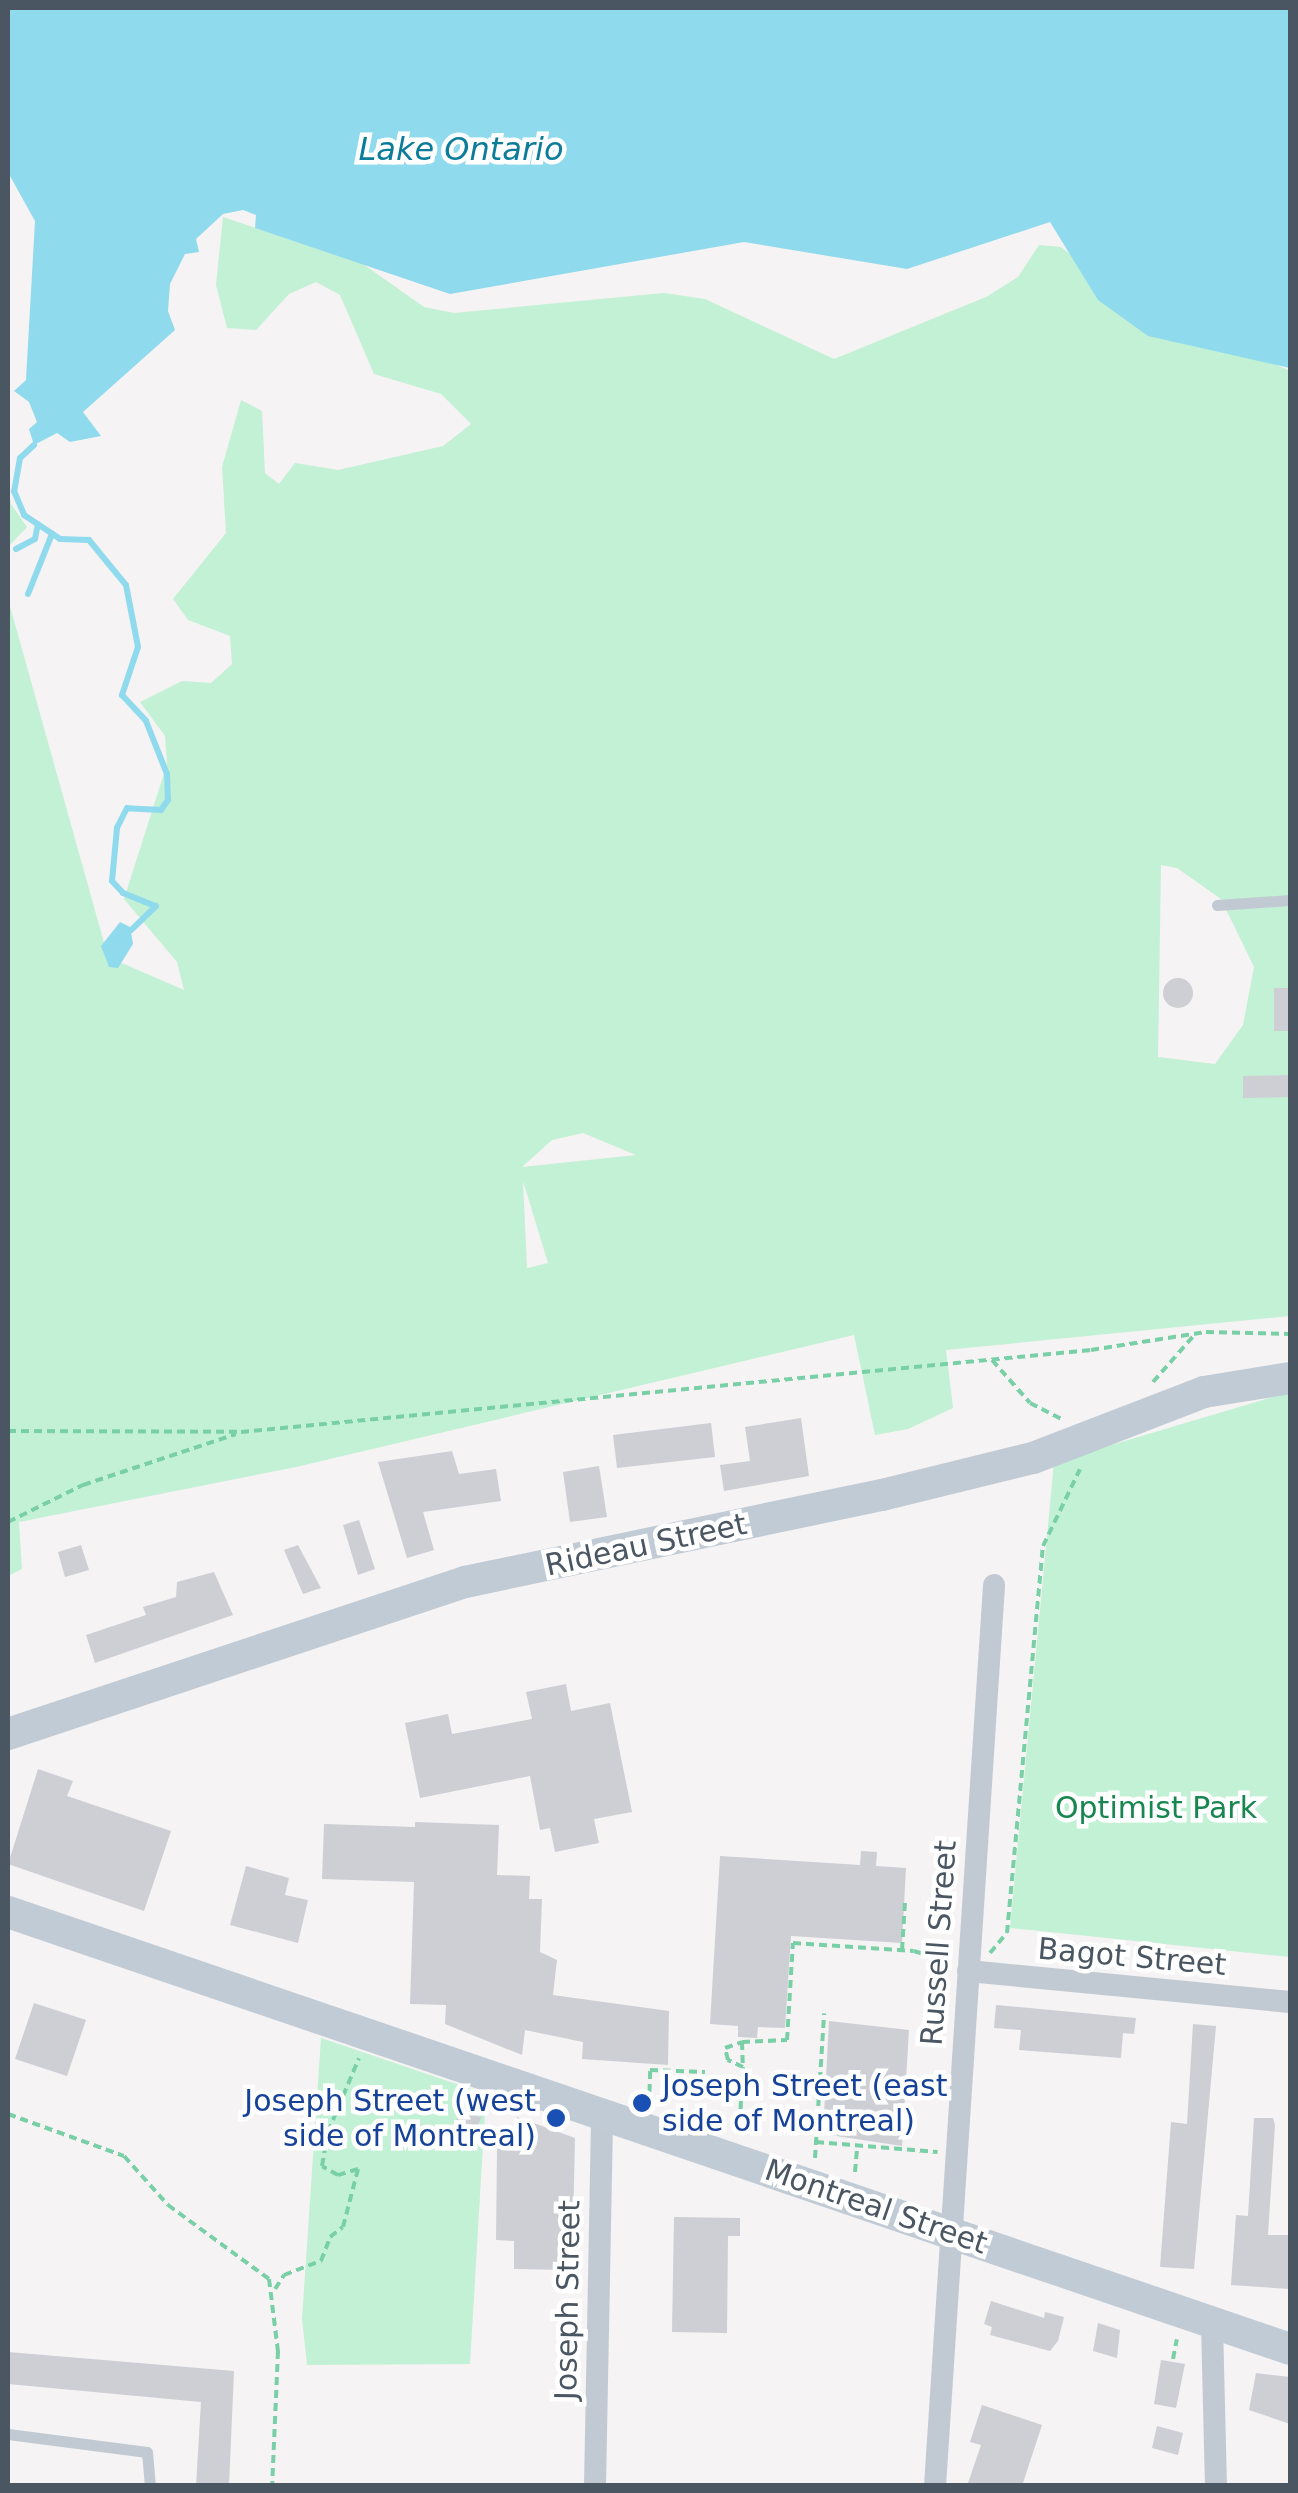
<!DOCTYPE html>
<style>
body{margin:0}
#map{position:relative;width:1298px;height:2493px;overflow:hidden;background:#f5f3f3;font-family:"DejaVu Sans",sans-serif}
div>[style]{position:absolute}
.green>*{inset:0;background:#c3f1d5}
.water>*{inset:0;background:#90daee}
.stream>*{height:6px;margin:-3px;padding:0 3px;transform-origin:3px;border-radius:3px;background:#90daee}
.building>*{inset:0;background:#cdcfd5}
.round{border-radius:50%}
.path>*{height:4px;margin-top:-2px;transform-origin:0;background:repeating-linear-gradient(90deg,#7ad0a6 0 8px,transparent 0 13px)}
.lane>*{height:11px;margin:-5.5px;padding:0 5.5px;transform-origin:5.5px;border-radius:5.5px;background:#c1cad2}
.street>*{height:22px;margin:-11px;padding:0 11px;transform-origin:11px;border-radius:11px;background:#c1cad2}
.secondary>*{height:32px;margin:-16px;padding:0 16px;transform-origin:16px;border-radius:16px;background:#c1cbd6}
.dots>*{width:28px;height:28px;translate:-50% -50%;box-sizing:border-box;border:5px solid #fff;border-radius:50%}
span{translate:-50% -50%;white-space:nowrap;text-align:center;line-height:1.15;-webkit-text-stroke:9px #fff;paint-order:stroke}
.street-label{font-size:30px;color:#4a5661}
.park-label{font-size:30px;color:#17864f}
.transit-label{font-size:30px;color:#164399}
.left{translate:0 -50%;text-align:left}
.right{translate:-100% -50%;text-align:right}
.water-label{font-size:32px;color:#0c7c9b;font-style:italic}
.frame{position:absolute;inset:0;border:10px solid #4a5661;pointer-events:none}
</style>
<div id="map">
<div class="green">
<i style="clip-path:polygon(evenodd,223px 217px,363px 264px,424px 307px,454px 313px,664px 293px,705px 299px,834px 359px,986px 297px,1018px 277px,1039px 245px,1061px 247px,1168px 329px,1239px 348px,1290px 371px,1290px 1316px,946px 1350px,953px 1408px,908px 1429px,875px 1435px,854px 1335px,296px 1467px,19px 1522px,22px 1569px,8px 1576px,8px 599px,108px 957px,184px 990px,177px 962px,124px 899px,167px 764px,165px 736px,140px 702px,182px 681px,211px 683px,232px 664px,230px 636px,188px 620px,173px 599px,226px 533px,222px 467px,241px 400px,262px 411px,265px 473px,279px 484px,295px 463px,338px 470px,443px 446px,471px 424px,441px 394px,374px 374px,340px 295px,316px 282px,289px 294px,256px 330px,227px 328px,216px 285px,223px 217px,1161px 865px,1177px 868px,1221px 899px,1254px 967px,1243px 1025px,1215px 1064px,1158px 1057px,1161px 865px,223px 217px,583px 1133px,636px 1155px,522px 1167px,552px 1140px,583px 1133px,223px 217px,523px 1181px,548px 1263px,528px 1268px,527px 1268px,523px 1181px)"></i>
<i style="clip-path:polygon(8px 485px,11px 504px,27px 527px,8px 547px)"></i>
<i style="clip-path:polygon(1290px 1392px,1290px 1957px,1010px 1928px,1054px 1462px)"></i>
<i style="clip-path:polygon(321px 2038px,486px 2094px,470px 2364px,307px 2365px,302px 2319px)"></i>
</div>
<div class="water">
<i style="clip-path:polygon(8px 8px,1290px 8px,1290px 368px,1148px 336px,1098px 300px,1050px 222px,907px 269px,744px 242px,450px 294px,255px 228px,256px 215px,243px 210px,223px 214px,196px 239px,199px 252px,185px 254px,170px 284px,168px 311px,175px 330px,83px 412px,101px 436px,70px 442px,57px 433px,34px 445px,29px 429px,37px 422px,29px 402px,14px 391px,26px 380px,35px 221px,10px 176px)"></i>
<i style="clip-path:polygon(120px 922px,130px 927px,133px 944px,118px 968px,109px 967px,101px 946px)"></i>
</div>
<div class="stream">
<i style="left:34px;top:445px;width:19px;rotate:137deg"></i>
<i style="left:20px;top:458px;width:34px;rotate:100deg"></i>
<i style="left:14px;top:491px;width:26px;rotate:67deg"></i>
<i style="left:24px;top:515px;width:43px;rotate:33.7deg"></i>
<i style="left:60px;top:539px;width:29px;rotate:2deg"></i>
<i style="left:89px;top:540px;width:58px;rotate:50.6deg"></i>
<i style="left:126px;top:585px;width:63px;rotate:79deg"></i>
<i style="left:138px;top:647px;width:51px;rotate:108.4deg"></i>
<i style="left:122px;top:695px;width:35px;rotate:47deg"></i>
<i style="left:146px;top:721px;width:57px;rotate:68.4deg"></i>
<i style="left:167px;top:774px;width:26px;rotate:88deg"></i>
<i style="left:168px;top:800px;width:12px;rotate:125deg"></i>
<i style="left:161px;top:810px;width:34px;rotate:-177deg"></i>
<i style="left:127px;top:808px;width:22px;rotate:117deg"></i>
<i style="left:117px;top:828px;width:53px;rotate:95.4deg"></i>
<i style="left:112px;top:881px;width:16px;rotate:47deg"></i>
<i style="left:123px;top:893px;width:35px;rotate:22deg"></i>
<i style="left:156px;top:906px;width:35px;rotate:136deg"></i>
<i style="left:16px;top:549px;width:21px;rotate:-28deg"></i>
<i style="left:35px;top:539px;width:15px;rotate:-79deg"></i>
<i style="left:28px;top:594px;width:65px;rotate:-68.2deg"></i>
</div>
<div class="building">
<i class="round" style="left:1163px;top:978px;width:30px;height:30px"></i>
<i style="clip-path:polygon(1274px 988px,1290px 988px,1290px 1031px,1274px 1031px)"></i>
<i style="clip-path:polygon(1290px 1075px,1290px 1097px,1243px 1098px,1243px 1076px)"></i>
<i style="clip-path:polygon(801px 1418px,809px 1476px,724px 1491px,720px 1465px,750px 1461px,745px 1427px)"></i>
<i style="clip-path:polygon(711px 1423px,715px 1457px,617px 1468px,613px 1435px)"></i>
<i style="clip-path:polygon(452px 1451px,459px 1474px,496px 1469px,501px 1501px,423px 1512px,434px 1550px,407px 1558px,378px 1462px)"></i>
<i style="clip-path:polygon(599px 1466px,607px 1517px,570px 1522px,563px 1472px)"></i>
<i style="clip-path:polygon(359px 1520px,375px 1569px,358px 1575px,343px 1525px)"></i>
<i style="clip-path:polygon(81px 1545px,89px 1570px,65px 1577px,58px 1552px)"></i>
<i style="clip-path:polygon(298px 1545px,321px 1588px,303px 1594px,284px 1550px)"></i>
<i style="clip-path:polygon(214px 1572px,233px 1615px,95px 1663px,86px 1635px,146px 1615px,143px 1607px,176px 1597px,177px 1582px)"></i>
<i style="clip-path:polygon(566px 1684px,571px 1711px,610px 1703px,632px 1812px,594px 1819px,599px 1843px,555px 1852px,550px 1828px,540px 1830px,530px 1776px,420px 1798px,405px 1723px,448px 1714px,452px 1734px,532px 1719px,526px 1692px)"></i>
<i style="clip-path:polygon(38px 1769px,73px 1781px,67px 1796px,171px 1831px,144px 1911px,8px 1864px)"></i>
<i style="clip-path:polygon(415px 1822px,499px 1825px,497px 1875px,530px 1876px,529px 1899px,542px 1899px,540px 1952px,557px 1960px,553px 1995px,669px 2011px,668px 2065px,582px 2059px,583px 2042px,525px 2030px,522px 2055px,445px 2024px,446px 2005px,410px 2004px,414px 1882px,322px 1879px,324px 1824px,415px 1827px)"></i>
<i style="clip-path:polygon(861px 1851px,877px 1852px,876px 1866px,906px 1868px,902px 1943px,791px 1936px,785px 2028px,758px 2027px,757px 2038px,738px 2037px,738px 2026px,710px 2024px,720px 1856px,860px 1865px)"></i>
<i style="clip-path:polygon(246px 1866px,289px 1878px,285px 1895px,308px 1900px,298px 1943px,230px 1925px)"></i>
<i style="clip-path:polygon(34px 2003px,86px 2020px,67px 2076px,15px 2059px)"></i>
<i style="clip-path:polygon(996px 2005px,1136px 2018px,1134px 2034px,1123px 2033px,1121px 2058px,1019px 2050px,1021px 2030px,994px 2028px)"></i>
<i style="clip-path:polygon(829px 2021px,909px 2030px,902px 2146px,823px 2134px)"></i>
<i style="clip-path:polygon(1193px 2024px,1216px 2026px,1194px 2269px,1160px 2267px,1171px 2122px,1187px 2124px)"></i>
<i style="clip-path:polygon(460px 2110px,481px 2117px,476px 2134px,516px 2135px,517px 2117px,575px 2138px,572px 2270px,514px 2269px,514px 2241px,496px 2240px,497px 2149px,451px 2134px)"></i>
<i style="clip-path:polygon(1254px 2118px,1273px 2118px,1275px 2125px,1268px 2235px,1290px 2235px,1290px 2289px,1231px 2285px,1236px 2215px,1248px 2216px)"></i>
<i style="clip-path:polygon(674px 2217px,740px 2218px,740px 2236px,728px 2236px,727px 2333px,672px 2332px)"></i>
<i style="clip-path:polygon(991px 2301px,1044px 2318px,1045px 2312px,1064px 2317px,1058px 2341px,1050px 2351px,990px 2335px,992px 2327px,984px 2324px)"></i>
<i style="clip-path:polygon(1098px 2323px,1120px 2330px,1117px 2358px,1093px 2351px)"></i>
<i style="clip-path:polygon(8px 2352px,234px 2371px,229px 2486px,196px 2486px,201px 2402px,8px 2384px)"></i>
<i style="clip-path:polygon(1161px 2360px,1185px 2364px,1176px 2408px,1154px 2404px)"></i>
<i style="clip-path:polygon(1256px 2373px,1290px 2377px,1290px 2424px,1249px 2410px)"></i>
<i style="clip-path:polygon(982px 2405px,1042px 2425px,1022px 2486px,967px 2486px,981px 2445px,970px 2442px)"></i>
<i style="clip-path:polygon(1157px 2426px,1183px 2433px,1178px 2455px,1152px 2448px)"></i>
</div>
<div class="path">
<i style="left:992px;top:1360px;width:57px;rotate:48.5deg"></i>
<i style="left:1030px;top:1403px;width:38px;rotate:27deg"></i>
<i style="left:1153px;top:1382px;width:65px;rotate:-48.7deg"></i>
<i style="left:8px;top:1431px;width:233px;rotate:0.2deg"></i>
<i style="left:241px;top:1432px;width:854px;rotate:-5.51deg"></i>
<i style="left:1091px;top:1350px;width:116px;rotate:-8.9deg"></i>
<i style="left:1206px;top:1332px;width:84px;rotate:1.4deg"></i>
<i style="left:8px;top:1522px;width:84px;rotate:-26.3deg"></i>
<i style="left:83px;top:1485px;width:161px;rotate:-18.4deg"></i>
<i style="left:902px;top:1950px;width:48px;rotate:-86.4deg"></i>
<i style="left:990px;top:1953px;width:26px;rotate:-50deg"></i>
<i style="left:1007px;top:1933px;width:389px;rotate:-84.7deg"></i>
<i style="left:1043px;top:1546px;width:85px;rotate:-64.3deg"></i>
<i style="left:742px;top:2042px;width:45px;rotate:-2.5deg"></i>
<i style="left:787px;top:2040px;width:97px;rotate:-86.5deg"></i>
<i style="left:793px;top:1943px;width:121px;rotate:3.8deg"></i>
<i style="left:914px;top:1951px;width:36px;rotate:18deg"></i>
<i style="left:649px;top:2105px;width:35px;rotate:-88deg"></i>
<i style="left:650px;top:2070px;width:55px;rotate:2.1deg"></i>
<i style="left:8px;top:2114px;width:123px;rotate:19.9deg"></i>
<i style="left:124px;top:2156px;width:66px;rotate:48.1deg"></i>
<i style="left:168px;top:2205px;width:125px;rotate:36.2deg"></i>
<i style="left:269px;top:2279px;width:73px;rotate:82.9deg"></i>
<i style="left:278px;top:2351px;width:135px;rotate:92.5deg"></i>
<i style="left:739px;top:2135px;width:68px;rotate:-86.6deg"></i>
<i style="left:743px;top:2067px;width:17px;rotate:-155deg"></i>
<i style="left:728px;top:2060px;width:12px;rotate:-104deg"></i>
<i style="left:725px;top:2048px;width:18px;rotate:-19deg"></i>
<i style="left:742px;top:2042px;width:25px;rotate:88deg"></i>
<i style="left:816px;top:2142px;width:122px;rotate:4.7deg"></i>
<i style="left:815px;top:2158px;width:145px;rotate:-86.4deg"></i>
<i style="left:855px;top:2172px;width:25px;rotate:-85deg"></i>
<i style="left:275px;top:2289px;width:17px;rotate:-57deg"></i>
<i style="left:284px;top:2275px;width:40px;rotate:-21deg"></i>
<i style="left:321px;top:2261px;width:26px;rotate:-69deg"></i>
<i style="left:330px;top:2237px;width:16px;rotate:-38deg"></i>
<i style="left:343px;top:2227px;width:60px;rotate:-75.5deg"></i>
<i style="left:358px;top:2169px;width:21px;rotate:163deg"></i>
<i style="left:338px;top:2175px;width:18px;rotate:-151deg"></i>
<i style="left:322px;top:2166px;width:35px;rotate:-80deg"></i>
<i style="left:328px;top:2132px;width:80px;rotate:-67.3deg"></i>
<i style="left:1173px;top:2359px;width:20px;rotate:-79deg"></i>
</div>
<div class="lane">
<i style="left:1217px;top:905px;width:73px;rotate:-3.9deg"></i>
<i style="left:8px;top:2434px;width:140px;rotate:7.4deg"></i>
<i style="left:147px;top:2452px;width:34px;rotate:85deg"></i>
</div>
<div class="street">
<i style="left:968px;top:1971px;width:323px;rotate:5.5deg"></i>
<i style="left:1212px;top:2324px;width:162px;rotate:88.6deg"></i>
<i style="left:595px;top:2486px;width:371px;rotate:-88.9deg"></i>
<i style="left:935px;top:2486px;width:903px;rotate:-86.25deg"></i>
</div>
<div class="secondary">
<i style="left:8px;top:1734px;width:482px;rotate:-18.4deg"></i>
<i style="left:465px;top:1582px;width:426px;rotate:-11.8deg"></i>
<i style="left:882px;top:1495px;width:155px;rotate:-13.8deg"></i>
<i style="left:1033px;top:1458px;width:183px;rotate:-21.1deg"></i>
<i style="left:1204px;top:1392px;width:87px;rotate:-9.2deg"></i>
<i style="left:8px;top:1912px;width:1354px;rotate:18.82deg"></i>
</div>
<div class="dots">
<i style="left:642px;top:2103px;background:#1a4fb4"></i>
<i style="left:556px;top:2118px;background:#1a4fb4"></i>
</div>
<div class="street-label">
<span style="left:646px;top:1545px;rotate:-12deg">Rideau Street</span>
<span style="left:939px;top:1943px;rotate:-86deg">Russell Street</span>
<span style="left:1132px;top:1957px;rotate:5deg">Bagot Street</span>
<span style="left:876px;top:2207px;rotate:19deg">Montreal Street</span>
<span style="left:568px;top:2300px;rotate:-89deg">Joseph Street</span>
</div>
<div class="park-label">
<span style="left:1156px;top:1808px">Optimist Park</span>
</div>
<div class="transit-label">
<span class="left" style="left:662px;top:2103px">Joseph Street (east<br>side of Montreal)</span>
<span class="right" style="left:536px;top:2118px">Joseph Street (west<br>side of Montreal)</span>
</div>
<div class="water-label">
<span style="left:461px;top:149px">Lake Ontario</span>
</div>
<div class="frame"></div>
</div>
